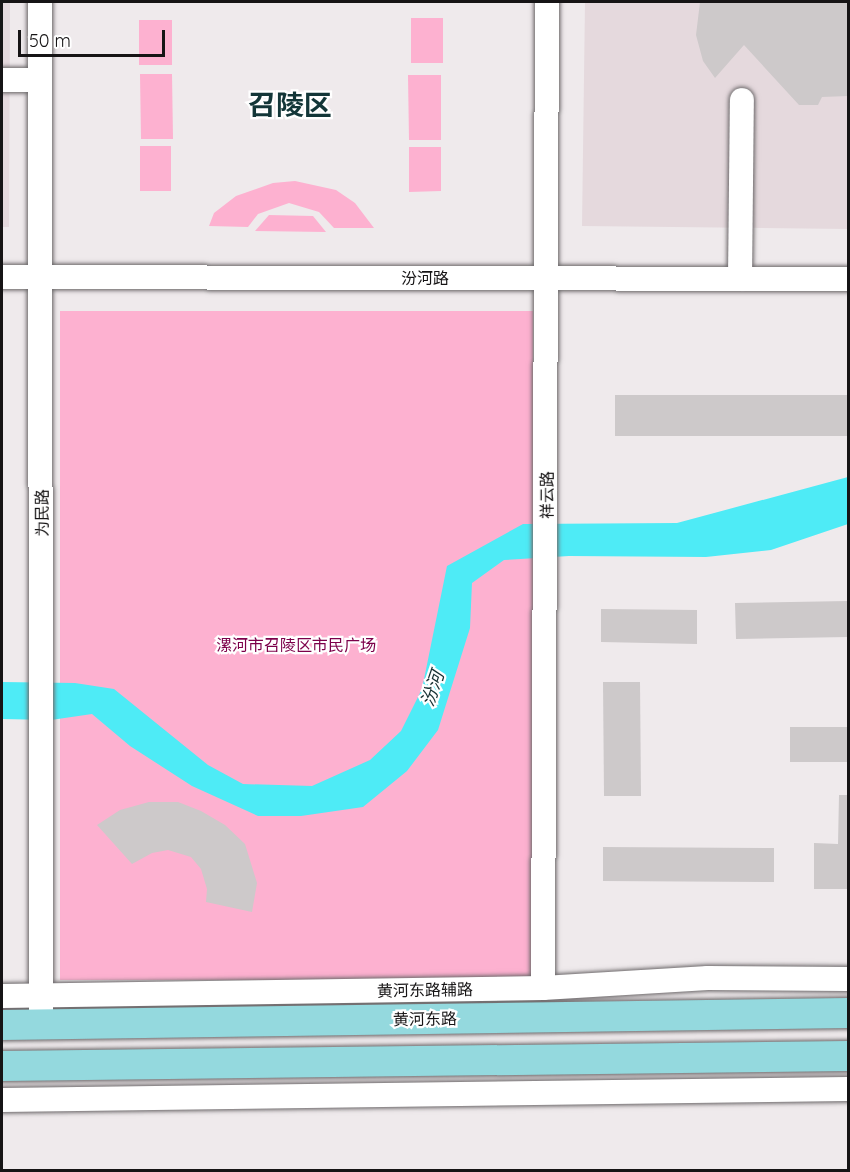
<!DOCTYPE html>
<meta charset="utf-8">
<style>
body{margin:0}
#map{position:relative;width:850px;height:1172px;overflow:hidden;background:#efeaec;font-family:Quicksand,"Noto Sans SC",sans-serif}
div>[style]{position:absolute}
.built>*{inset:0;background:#e5d9dd}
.green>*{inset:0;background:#fdb1d0}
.water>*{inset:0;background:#4eebf6}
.building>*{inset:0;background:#cdc9ca}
.roads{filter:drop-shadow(0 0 2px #6e6a6c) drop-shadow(0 0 2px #6e6a6c)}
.minor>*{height:24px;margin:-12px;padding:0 12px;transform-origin:12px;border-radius:12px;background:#fff}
.major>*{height:30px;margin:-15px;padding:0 15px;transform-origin:15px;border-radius:15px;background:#94d9de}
span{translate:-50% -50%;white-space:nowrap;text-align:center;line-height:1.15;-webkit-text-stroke:4.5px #fff;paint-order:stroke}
.street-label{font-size:16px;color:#161415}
.park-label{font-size:16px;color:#7c004a}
.water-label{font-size:18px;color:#173032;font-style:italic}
.town-label{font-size:28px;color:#133638;font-weight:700}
.frame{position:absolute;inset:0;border:3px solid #161415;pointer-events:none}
.scale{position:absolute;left:18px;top:30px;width:147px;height:27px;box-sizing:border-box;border:3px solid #161415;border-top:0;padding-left:8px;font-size:18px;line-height:21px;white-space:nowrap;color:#161415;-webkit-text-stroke:4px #fff;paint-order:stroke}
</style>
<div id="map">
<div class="built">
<i style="clip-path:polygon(2px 2px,10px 2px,9px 227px,2px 227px)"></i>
<i style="clip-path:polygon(585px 2px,848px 2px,848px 229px,582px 226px)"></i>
</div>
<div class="green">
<i style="clip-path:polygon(411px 18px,443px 18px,443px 63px,411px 63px)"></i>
<i style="clip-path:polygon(139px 20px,172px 20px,172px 65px,139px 65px)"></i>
<i style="clip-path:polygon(140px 74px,172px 74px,173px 139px,141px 139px)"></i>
<i style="clip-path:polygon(408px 75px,441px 75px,441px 140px,409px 140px)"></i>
<i style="clip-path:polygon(140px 146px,171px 146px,171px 191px,140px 191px)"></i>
<i style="clip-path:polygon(409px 147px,441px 147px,441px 191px,409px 192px)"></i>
<i style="clip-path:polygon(295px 181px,336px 190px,355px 203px,374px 228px,334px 228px,319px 212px,289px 203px,258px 214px,248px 227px,209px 226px,214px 213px,236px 196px,273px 183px)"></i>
<i style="clip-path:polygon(269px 215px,313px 216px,326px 232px,255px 231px)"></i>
<i style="clip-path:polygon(60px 311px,533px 311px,533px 980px,60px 980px)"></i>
</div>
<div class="water">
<i style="clip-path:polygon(848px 477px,848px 524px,771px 550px,706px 557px,569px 556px,504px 560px,472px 583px,470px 628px,438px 730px,407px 771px,363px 807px,301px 816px,258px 816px,192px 786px,130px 746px,92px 714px,51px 720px,2px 719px,2px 682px,75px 683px,114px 689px,208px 765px,243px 784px,312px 786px,370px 760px,401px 731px,422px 689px,447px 566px,523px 524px,677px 523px)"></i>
</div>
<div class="building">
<i style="clip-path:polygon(700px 2px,848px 2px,848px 96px,822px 97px,818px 105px,799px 105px,744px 45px,715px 78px,703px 61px,696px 35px)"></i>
<i style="clip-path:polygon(615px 395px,848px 395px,848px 436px,615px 436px)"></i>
<i style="clip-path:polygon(848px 601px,848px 637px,736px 639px,735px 603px)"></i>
<i style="clip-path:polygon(601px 609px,697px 610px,697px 644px,601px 642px)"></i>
<i style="clip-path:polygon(603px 682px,640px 682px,641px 796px,604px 796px)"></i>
<i style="clip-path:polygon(790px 727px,848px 727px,848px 762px,790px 762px)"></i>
<i style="clip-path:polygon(839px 795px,848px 795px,848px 889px,814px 889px,814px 843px,838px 844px)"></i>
<i style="clip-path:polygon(149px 802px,178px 802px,201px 811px,225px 825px,245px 844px,257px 883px,252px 912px,206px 902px,207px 889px,201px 869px,191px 857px,168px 850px,152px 853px,132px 864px,97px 825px,120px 810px)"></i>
<i style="clip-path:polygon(603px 847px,774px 848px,774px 882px,603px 881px)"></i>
</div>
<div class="roads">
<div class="minor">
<i style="left:40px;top:2px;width:1022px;rotate:89.94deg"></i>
<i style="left:2px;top:80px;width:38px"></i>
<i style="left:2px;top:277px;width:846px;rotate:0.14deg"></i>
<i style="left:740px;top:279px;width:179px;rotate:-89.4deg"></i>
<i style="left:543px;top:988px;width:986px;rotate:-89.77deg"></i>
<i style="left:2px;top:996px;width:541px;rotate:-0.85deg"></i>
<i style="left:543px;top:988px;width:165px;rotate:-3.5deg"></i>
<i style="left:708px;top:978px;width:140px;rotate:0.4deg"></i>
<i style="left:2px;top:1100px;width:846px;rotate:-0.74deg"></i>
</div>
<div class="major">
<i style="left:2px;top:1025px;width:846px;rotate:-0.81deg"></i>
<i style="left:2px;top:1066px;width:846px;rotate:-0.68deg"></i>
</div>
</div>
<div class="street-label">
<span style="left:425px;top:278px">汾河路</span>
<span style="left:547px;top:495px;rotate:-90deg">祥云路</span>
<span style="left:42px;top:513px;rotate:-90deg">为民路</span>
<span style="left:425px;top:990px;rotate:-1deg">黄河东路辅路</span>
<span style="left:425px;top:1019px;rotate:-1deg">黄河东路</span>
</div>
<div class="park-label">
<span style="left:296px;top:645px">漯河市召陵区市民广场</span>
</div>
<div class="water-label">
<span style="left:433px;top:689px;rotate:-71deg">汾河</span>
</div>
<div class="town-label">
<span style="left:290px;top:105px">召陵区</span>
</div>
<div class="frame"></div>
<div class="scale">50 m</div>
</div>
